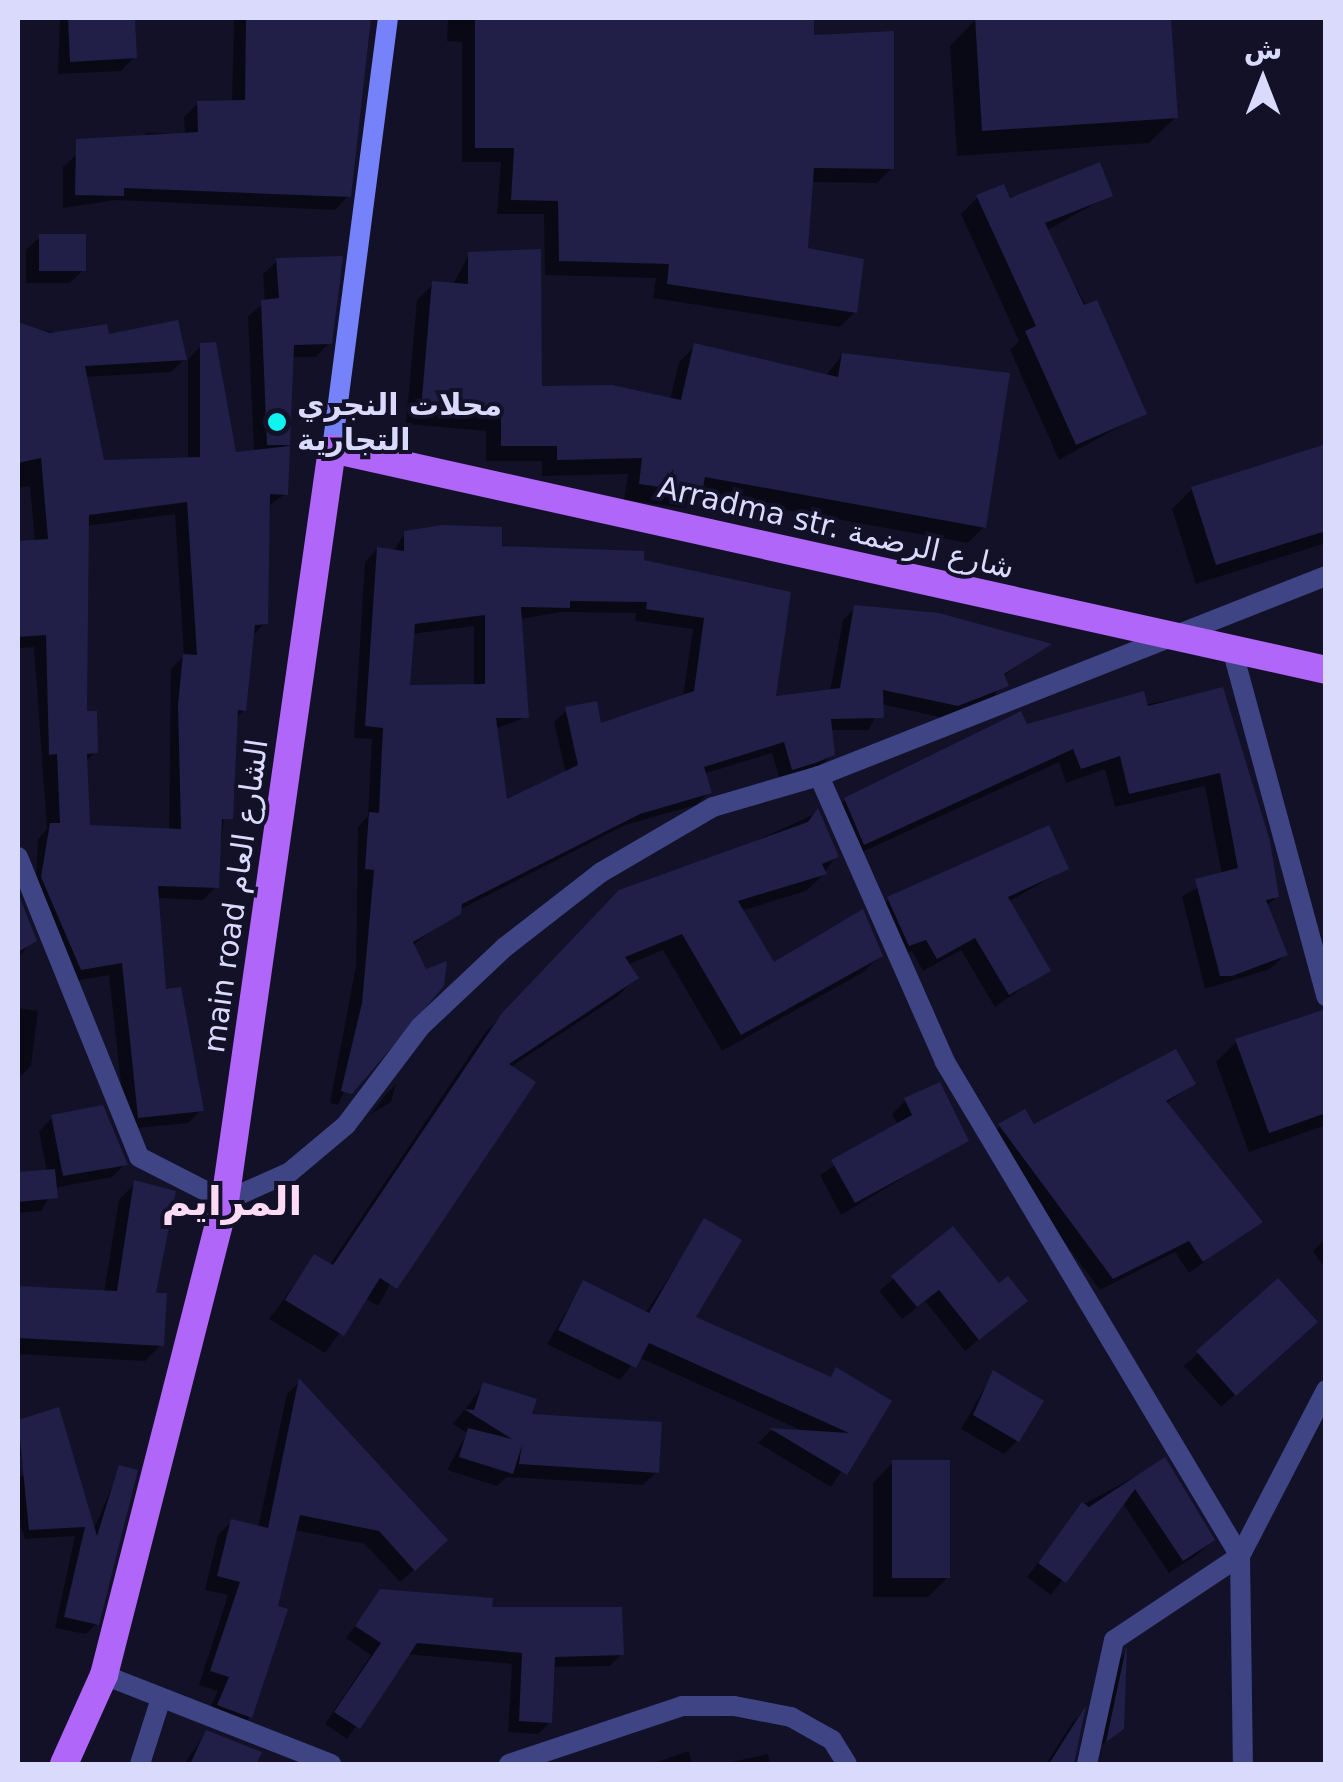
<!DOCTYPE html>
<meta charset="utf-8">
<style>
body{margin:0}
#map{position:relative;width:1343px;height:1782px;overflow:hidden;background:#121128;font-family:"DejaVu Sans",Vazirmatn,sans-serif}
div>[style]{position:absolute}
.shadow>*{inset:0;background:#0007}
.building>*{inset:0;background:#211e48}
.minor>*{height:20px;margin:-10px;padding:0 10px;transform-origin:10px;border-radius:10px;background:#3e4484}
.secondary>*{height:20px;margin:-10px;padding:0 10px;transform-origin:10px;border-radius:10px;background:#7582f9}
.primary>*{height:28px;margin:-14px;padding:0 14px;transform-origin:14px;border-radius:14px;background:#b066f8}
.dots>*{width:28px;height:28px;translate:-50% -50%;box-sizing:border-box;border:5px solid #121128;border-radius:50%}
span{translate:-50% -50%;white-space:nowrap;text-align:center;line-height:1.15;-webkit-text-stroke:8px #121128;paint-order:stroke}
.poi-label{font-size:30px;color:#dadafd;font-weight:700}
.left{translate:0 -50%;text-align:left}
.street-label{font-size:30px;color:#dadafd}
.district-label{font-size:40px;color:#fddbf5;font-weight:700}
.frame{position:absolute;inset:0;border:20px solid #dadafd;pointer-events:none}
.north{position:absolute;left:1213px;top:30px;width:100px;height:100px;-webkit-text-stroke:8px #121128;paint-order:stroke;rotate:0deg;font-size:28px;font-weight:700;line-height:40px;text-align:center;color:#dadafd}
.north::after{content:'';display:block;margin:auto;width:35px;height:45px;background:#dadafd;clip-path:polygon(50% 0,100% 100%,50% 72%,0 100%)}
</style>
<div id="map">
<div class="shadow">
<i style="clip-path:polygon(60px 18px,132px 18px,134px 57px,121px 71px,58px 74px)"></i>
<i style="clip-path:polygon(234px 18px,366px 18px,348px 196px,335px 210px,116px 200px,63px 208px,63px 167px,77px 154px,129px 151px,147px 133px,185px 134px,184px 117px,198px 103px,232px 103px)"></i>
<i style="clip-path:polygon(448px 18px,811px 18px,812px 37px,892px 168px,877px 183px,810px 182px,805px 250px,855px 312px,840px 327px,653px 298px,656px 278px,545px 275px,544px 214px,497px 214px,501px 162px,462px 162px,462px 42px,447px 41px)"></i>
<i style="clip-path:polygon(1169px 18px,1176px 117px,1149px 143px,957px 156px,950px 46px,976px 19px)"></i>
<i style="clip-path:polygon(1110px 195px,1046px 231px,1144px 413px,1059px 460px,1010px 350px,1019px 341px,961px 214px,978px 197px)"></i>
<i style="clip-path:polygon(40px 237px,83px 270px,70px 283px,26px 283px,26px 250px)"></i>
<i style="clip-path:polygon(469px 254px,540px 388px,670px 400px,679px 362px,695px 346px,825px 377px,842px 355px,984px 527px,968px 543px,698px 494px,684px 508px,624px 500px,628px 474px,542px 476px,542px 461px,486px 461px,486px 431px,406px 424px,417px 300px,433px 284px,453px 285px)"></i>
<i style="clip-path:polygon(evenodd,277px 261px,329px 343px,316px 357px,291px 357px,285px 494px,267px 507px,265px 623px,251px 637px,244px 710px,235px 719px,216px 887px,203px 900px,156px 898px,163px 991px,201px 1110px,188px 1123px,126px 1129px,109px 975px,68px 982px,35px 906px,38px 839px,47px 829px,34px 647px,18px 648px,18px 543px,35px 542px,30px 486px,18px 488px,18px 325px,184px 360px,171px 372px,85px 377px,102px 463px,188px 460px,188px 359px,201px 346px,234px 455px,254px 452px,248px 316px,265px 302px,263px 274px,277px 261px,175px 514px,184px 656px,171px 669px,169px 831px,88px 827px,85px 762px,95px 752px,84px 714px,86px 526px,175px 514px)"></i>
<i style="clip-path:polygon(1326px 446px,1326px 543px,1196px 584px,1172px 509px,1192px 489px)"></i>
<i style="clip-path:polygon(evenodd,405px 533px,641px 562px,788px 594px,773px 699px,830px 692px,843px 620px,855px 608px,1047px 645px,1002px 677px,994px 698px,944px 718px,881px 704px,869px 730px,830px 730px,833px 754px,820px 766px,780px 780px,772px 753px,703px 774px,709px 792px,696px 805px,625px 825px,459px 910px,412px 946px,338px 1105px,330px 1103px,356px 966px,358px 827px,368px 816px,372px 739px,354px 738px,365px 562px,377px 549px,393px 552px,405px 533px,562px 612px,636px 613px,635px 621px,693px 629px,683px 697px,600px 727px,567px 710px,554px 722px,566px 774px,505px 803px,495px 729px,527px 717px,520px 619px,562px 612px,405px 533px,474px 626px,474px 686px,408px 688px,412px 634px,474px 626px)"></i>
<i style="clip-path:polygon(1222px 690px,1277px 896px,1266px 907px,1285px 955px,1270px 969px,1205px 989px,1182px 896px,1222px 875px,1205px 786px,1115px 807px,1105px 769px,1066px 783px,1059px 762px,849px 858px,831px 815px,845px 800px,1026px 727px)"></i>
<i style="clip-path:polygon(817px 813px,836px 856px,824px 874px,806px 891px,741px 911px,773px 965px,880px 956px,862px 973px,722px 1051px,663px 950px,627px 965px,636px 978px,618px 996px,509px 1068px,378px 1306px,365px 1298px,325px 1353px,269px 1319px,315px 1257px,329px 1266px,484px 1034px,601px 911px)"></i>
<i style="clip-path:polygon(1066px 869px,1008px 902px,1048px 970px,995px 1007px,961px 950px,923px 971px,912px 951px,895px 958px,875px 913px,889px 899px)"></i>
<i style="clip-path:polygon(18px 895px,33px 941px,18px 957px)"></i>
<i style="clip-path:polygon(18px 1008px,38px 1011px,31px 1066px,18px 1079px)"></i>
<i style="clip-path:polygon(1326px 1012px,1326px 1125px,1249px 1152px,1216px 1062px,1237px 1041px)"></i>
<i style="clip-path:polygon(1193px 1083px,1165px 1105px,1260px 1221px,1189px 1273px,1175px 1252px,1100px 1290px,987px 1139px,1000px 1126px,1033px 1127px)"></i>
<i style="clip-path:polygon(396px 1084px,391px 1102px,371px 1114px,387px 1093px)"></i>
<i style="clip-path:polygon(906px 1100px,966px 1140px,841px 1215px,820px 1175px,898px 1125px,892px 1114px)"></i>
<i style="clip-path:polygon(52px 1118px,125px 1164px,112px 1177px,54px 1188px,41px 1211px,18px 1213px,18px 1175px,47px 1172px,39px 1131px)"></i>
<i style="clip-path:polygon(135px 1183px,162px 1344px,145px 1361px,18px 1354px,18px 1288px,104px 1293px,119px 1200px)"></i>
<i style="clip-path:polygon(705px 1222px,693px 1318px,829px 1379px,837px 1371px,888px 1402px,831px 1487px,758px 1443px,770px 1431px,805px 1432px,638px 1357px,620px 1380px,547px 1344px,583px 1283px,645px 1314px)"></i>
<i style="clip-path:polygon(952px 1229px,1011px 1314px,965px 1351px,925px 1301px,902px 1319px,879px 1291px)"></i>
<i style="clip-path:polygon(1326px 1238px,1326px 1270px,1313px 1251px)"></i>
<i style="clip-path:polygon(1277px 1281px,1301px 1335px,1221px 1407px,1184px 1366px)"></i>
<i style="clip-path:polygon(993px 1373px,1017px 1441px,1004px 1454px,961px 1429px)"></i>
<i style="clip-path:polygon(299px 1382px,432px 1554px,400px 1582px,365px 1544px,294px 1530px,250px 1717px,237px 1730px,205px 1718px,218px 1691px,199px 1685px,228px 1595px,205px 1590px,218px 1535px,231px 1522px,258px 1528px,287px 1394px)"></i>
<i style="clip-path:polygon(484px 1385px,529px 1416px,657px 1472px,643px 1485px,507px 1477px,497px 1486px,447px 1470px,467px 1433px,453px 1424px)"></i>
<i style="clip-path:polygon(57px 1411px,53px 1455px,18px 1456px,18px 1422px)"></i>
<i style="clip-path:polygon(72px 1460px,93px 1531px,120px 1468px,97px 1623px,86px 1634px,55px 1628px,75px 1536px,25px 1539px,18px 1520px,18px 1477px)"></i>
<i style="clip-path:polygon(1164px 1461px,1212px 1540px,1198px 1554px,1169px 1573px,1122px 1502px,1051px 1595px,1027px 1577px,1084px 1504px)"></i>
<i style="clip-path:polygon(893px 1462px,948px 1577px,928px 1597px,873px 1597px,873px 1483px)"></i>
<i style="clip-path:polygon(381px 1592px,489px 1609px,621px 1654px,610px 1666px,552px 1667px,550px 1722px,538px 1734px,508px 1732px,512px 1664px,406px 1654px,347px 1739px,325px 1724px,371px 1655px,346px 1638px)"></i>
<i style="clip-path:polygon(1124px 1654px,1122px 1728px,1097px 1749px,1116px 1662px)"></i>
<i style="clip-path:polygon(1081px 1714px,1072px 1764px,1046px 1764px,1072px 1723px)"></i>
<i style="clip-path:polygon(206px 1733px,258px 1753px,253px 1764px,184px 1764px)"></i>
<i style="clip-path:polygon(689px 1751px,692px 1764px,651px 1764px)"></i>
<i style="clip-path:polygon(768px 1754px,770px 1764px,726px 1764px,727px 1763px)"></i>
</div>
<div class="building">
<i style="clip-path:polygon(68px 18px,135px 18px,137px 58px,70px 62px)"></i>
<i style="clip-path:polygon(246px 18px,371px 18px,351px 197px,124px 188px,124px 196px,75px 195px,76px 139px,198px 132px,197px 101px,245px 100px)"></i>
<i style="clip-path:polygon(475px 18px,814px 18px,814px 35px,894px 31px,894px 169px,814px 168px,808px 248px,864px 259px,857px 313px,667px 284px,669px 264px,559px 261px,558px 201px,511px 200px,514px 148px,475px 148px)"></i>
<i style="clip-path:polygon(975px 18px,1171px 18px,1178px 118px,982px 131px)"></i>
<i style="clip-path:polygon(1100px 162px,1113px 196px,1045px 223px,1084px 305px,1097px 300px,1147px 414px,1076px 445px,1025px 331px,1036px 326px,976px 195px,1004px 184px,1010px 198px)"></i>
<i style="clip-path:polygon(39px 234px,86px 234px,86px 271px,39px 271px)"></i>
<i style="clip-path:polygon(541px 249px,542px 386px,612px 385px,681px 400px,694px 343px,838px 377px,842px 353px,1010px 373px,986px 528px,705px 477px,702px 493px,639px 484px,642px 458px,557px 460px,557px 446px,501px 446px,501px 416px,421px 409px,432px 281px,468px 284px,468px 252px)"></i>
<i style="clip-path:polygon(343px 256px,332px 344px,294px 345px,290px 445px,267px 445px,261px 300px,279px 298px,276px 258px)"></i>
<i style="clip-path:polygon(evenodd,178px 320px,187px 360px,85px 366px,104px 460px,200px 457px,200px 343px,216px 342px,236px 452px,290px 446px,288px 495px,270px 494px,268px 624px,255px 625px,246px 711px,238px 710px,233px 819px,222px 819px,219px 888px,158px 886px,166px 989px,181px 987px,204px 1111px,138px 1118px,122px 963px,81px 970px,41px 877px,50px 823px,60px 823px,57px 754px,49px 755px,46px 635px,18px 637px,18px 541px,48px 539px,41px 458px,18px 463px,18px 322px,50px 333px,107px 324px,109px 334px,178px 320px,187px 502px,197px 655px,183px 654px,178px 705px,181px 829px,90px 825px,87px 754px,98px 753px,97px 711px,87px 711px,89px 515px,187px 502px)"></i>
<i style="clip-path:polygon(1326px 444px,1326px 531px,1216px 565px,1191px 487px)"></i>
<i style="clip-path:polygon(evenodd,443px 525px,502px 527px,502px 546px,644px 551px,644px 560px,791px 592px,776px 696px,840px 688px,854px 605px,939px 613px,1052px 644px,1004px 674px,1009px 686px,958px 706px,883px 690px,884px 718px,831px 719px,835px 755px,815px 763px,792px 770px,784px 742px,704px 767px,712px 793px,640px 814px,462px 904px,461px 914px,413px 942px,426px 969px,447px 961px,444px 986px,352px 1094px,341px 1091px,362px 1003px,374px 870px,365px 869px,369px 812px,379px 813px,383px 728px,365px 726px,377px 547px,404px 551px,404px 531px,443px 525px,570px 601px,647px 602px,646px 609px,704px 618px,694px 691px,601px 723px,597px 701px,565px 707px,578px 765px,507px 799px,496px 718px,529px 718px,521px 607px,570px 608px,570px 601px,443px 525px,485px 615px,485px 684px,410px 685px,415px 624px,485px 615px)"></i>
<i style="clip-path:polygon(1223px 687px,1270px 841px,1279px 897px,1266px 900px,1288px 955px,1232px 976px,1220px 976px,1195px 879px,1238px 868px,1220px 773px,1129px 794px,1120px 756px,1081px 769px,1073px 749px,864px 845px,844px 798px,1021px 711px,1027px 724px,1144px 691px,1148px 706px)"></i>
<i style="clip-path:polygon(818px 808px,839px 857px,822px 864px,827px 874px,738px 901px,774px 962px,863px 909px,883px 956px,741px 1035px,682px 934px,625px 957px,639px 978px,509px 1064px,536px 1082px,397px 1289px,380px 1278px,344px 1336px,285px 1300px,314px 1254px,333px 1265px,502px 1013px,619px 890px,808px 822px)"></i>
<i style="clip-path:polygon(1049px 825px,1069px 869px,1008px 897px,1051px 971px,1009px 995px,975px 938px,937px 959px,926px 940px,909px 946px,887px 897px)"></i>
<i style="clip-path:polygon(18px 893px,37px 941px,18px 952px)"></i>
<i style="clip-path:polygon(1326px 1009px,1326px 1113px,1269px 1133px,1235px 1039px)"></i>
<i style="clip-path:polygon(1176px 1049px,1196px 1084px,1166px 1101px,1263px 1222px,1203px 1262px,1189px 1241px,1113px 1279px,998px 1124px,1025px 1109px,1034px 1124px)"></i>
<i style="clip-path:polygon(940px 1082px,969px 1141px,855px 1203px,831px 1160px,912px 1115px,904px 1098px)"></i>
<i style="clip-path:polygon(103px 1105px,128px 1165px,63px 1176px,51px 1115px)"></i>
<i style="clip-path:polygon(55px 1169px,58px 1198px,18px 1202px,18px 1172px)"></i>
<i style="clip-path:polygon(134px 1180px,176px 1191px,156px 1293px,167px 1293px,164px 1346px,18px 1338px,18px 1286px,117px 1291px)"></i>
<i style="clip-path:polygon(704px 1218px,742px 1240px,696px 1317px,831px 1377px,836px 1367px,892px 1401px,847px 1475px,769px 1428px,849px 1433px,649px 1343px,636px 1368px,558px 1330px,583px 1280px,649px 1313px)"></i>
<i style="clip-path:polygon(953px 1226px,999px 1283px,1008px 1276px,1028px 1301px,979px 1340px,939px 1290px,917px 1307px,891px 1276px)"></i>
<i style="clip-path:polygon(1278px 1278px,1318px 1322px,1236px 1396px,1196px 1351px)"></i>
<i style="clip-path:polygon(993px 1370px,1044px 1401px,1019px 1442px,973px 1415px)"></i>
<i style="clip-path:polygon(299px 1378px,448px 1540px,415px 1571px,379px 1531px,300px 1515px,278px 1606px,288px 1609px,252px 1718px,217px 1705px,229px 1677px,210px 1671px,240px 1582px,217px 1576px,231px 1519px,268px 1528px)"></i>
<i style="clip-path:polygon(483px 1382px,537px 1399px,532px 1414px,662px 1422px,659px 1473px,519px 1464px,522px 1445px,513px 1474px,459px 1457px,468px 1428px,512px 1439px,464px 1409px,474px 1410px)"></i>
<i style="clip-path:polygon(59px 1407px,97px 1536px,119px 1465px,138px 1470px,99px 1625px,64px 1617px,85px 1527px,29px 1530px,18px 1420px)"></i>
<i style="clip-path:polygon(1165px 1457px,1215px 1540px,1183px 1561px,1135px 1489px,1066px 1583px,1038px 1563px,1082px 1502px,1089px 1507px)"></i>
<i style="clip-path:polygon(892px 1460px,950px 1460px,950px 1578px,892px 1578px)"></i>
<i style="clip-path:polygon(380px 1589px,493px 1598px,492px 1607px,622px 1607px,624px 1655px,555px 1657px,552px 1723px,519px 1721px,522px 1653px,417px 1643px,360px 1729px,334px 1712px,381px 1643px,355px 1626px)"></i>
<i style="clip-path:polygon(1127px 1648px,1124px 1729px,1106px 1742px,1126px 1648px)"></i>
<i style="clip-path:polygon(1086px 1706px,1074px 1764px,1049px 1764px,1071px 1729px)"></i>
<i style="clip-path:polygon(206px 1730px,262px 1752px,256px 1764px,190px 1764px)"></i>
</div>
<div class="minor">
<i style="left:1232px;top:649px;width:360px;rotate:74.8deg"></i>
<i style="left:819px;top:776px;width:313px;rotate:66.2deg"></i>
<i style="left:945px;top:1062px;width:575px;rotate:59.16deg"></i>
<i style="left:1240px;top:1556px;width:208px;rotate:89.2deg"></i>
<i style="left:18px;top:857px;width:323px;rotate:68deg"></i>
<i style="left:139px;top:1157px;width:97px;rotate:27.1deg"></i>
<i style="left:225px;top:1201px;width:71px;rotate:-24deg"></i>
<i style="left:290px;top:1172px;width:73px;rotate:-40deg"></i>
<i style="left:346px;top:1125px;width:123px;rotate:-52.9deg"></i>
<i style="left:420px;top:1027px;width:117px;rotate:-43.3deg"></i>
<i style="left:505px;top:947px;width:120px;rotate:-37.9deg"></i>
<i style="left:600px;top:873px;width:131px;rotate:-30.3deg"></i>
<i style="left:713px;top:807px;width:110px;rotate:-16.3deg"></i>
<i style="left:819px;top:776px;width:545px;rotate:-21.53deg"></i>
<i style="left:104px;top:1675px;width:244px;rotate:21.4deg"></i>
<i style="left:140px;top:1764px;width:69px;rotate:-72.3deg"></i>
<i style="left:509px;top:1764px;width:182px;rotate:-18.5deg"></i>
<i style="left:682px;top:1706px;width:52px"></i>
<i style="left:734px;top:1706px;width:58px;rotate:10.9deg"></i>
<i style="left:791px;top:1717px;width:47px;rotate:29.3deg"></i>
<i style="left:832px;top:1740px;width:28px;rotate:58deg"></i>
<i style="left:1087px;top:1764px;width:127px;rotate:-77.7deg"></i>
<i style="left:1114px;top:1640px;width:151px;rotate:-33.7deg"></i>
<i style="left:1240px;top:1556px;width:187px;rotate:-62.6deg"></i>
</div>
<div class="secondary">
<i style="left:332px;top:449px;width:435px;rotate:-82.6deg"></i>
</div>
<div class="primary">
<i style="left:64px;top:1764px;width:98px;rotate:-65.8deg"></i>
<i style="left:104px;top:1675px;width:489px;rotate:-75.7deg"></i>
<i style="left:225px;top:1201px;width:760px;rotate:-81.9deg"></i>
<i style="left:332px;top:449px;width:1018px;rotate:12.53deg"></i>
</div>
<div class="dots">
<i style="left:277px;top:422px;background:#0ff4ef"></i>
</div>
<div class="poi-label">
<span class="left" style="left:297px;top:422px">محلات النجري<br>التجارية</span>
</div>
<div class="street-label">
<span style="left:836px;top:528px;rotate:13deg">Arradma str. شارع الرضمة</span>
<span style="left:236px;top:896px;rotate:-82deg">main road الشارع العام</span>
</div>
<div class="district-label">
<span style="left:232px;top:1201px">المرايم</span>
</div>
<div class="frame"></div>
<div class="north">ش</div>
</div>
